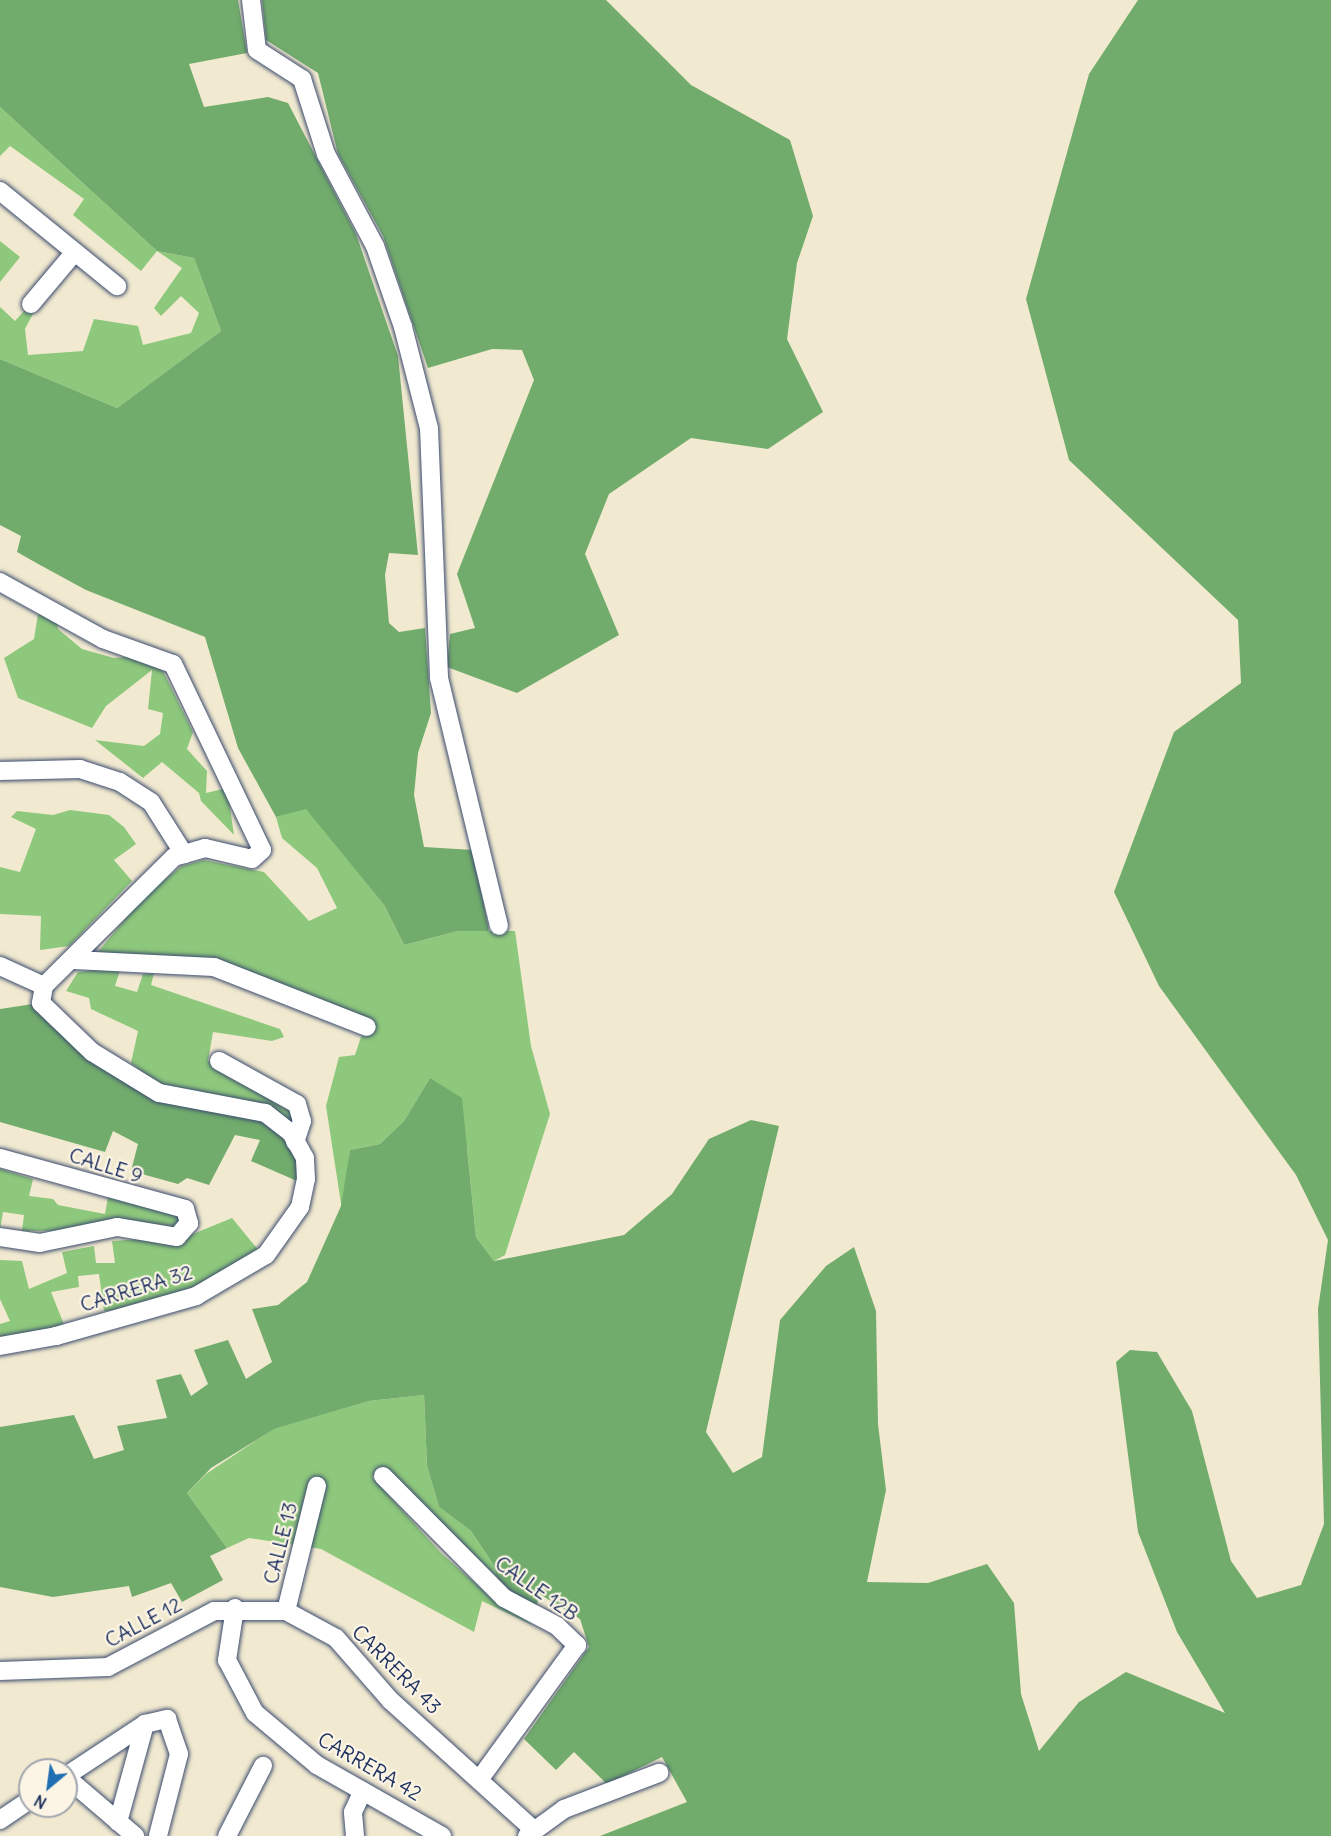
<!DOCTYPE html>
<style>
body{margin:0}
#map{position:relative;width:1331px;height:1836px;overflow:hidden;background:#f2ead0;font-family:Delius,sans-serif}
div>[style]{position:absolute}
.green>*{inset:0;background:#8ec87c}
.forest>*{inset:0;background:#72ac6c}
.roads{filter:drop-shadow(0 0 2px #3b4b6f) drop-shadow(0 0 2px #3b4b6f)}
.minor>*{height:18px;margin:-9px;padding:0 9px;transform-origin:9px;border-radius:9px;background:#fff}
span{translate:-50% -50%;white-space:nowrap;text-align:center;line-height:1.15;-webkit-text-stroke:4.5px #fcf5e5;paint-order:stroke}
.street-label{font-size:20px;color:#1b2f5e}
.north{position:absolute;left:18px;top:1758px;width:60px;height:60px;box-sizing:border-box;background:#fcf5e5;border:2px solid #a2a6af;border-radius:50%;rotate:209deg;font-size:16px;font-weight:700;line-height:24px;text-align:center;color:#1b2f5e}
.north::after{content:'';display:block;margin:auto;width:21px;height:27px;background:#1f6fb2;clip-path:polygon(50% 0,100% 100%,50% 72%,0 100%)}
</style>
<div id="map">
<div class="green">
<i style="clip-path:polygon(0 107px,157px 251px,194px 258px,221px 331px,117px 408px,0 359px,0 307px,15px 321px,24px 311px,34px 312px,25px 329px,28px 355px,83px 351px,94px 319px,138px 326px,143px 345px,191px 333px,199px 313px,181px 296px,161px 316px,154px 308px,182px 268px,157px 251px,141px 271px,73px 215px,84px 199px,10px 146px,0 156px)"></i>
<i style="clip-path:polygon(0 241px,20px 257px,0 282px)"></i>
<i style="clip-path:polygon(38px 614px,56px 618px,58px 629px,82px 649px,114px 658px,139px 656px,163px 671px,193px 732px,187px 749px,207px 771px,206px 793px,227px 788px,234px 835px,201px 801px,199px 793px,162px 762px,143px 778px,95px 740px,144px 746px,160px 734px,163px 713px,148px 709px,152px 670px,106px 706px,92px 728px,18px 698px,4px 658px,34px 639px)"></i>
<i style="clip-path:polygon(306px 808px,384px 905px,404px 945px,458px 931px,515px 931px,531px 1046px,550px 1114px,505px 1255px,494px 1261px,476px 1237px,467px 1147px,430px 1078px,404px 1121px,380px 1144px,350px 1150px,342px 1210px,326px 1106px,339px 1057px,355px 1055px,361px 1037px,374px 1028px,214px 958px,93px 958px,146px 894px,182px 866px,204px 860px,264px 872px,309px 921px,337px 908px,317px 868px,282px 838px,276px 817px)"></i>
<i style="clip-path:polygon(70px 810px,109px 815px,124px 827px,136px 844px,114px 860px,132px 881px,69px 946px,40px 950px,41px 916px,0 914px,0 867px,20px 872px,36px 829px,11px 817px,17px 811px,53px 815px)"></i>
<i style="clip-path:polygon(121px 967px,115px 986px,137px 992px,143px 974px,154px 973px,151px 985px,280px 1029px,284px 1037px,272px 1041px,213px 1032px,208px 1061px,253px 1081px,298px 1113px,291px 1122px,163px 1088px,131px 1063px,138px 1031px,91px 1009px,89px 998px,66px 991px,78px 972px)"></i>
<i style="clip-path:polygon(0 1169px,33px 1179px,29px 1196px,53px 1199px,58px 1205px,105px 1214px,108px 1197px,180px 1212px,179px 1230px,22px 1231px,24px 1215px,3px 1212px,0 1230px)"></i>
<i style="clip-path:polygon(232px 1218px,260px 1252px,196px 1291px,130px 1310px,104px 1311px,99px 1274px,78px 1276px,79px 1287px,51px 1292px,65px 1327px,0 1342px,0 1324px,10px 1321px,0 1299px,0 1260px,22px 1261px,29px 1289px,67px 1273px,62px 1252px,94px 1246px,96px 1263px,115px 1263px,112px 1241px,188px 1236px)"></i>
<i style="clip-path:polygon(424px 1395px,427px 1466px,439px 1507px,471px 1531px,493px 1564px,500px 1589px,383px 1468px,372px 1477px,441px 1553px,493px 1599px,534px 1626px,482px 1601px,474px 1632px,321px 1549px,249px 1538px,227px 1548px,187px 1493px,206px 1474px,273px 1429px,369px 1401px)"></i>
</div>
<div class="forest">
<i style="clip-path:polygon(0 0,238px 0,247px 53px,189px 64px,204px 107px,268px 97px,288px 103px,356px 234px,398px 356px,418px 555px,389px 553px,385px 575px,389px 623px,399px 632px,425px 628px,431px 713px,418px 753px,414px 795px,424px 847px,473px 850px,489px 931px,458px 931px,404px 945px,384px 905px,306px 809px,276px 817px,238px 748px,205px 637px,86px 590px,40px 565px,17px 552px,21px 536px,0 525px,0 359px,117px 408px,221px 331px,194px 258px,157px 251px,0 107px)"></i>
<i style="clip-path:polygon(262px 0,606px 0,691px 85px,790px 140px,813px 216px,797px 263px,787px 339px,823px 412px,768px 449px,691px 438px,609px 494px,585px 554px,619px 635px,517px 693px,447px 667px,450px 634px,475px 628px,457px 574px,534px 380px,522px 350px,492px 349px,428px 368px,383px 236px,338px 154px,318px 73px,266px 40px)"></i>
<i style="clip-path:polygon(1138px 0,1331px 0,1331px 1836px,600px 1836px,687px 1802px,662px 1757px,607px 1784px,574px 1752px,556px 1770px,524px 1739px,589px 1647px,580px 1619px,541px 1595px,536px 1606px,500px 1589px,493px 1564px,471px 1531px,439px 1507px,427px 1466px,424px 1395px,369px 1401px,274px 1429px,211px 1468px,187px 1493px,227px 1548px,210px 1556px,223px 1580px,182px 1602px,171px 1583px,132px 1597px,129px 1586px,53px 1597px,0 1587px,0 1427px,74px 1415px,94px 1459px,124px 1450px,117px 1426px,167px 1418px,156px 1380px,181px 1374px,191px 1396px,208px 1384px,194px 1350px,228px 1340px,246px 1379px,272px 1362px,252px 1309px,278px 1305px,307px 1282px,341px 1206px,350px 1150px,380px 1144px,404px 1121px,430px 1078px,462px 1098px,476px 1237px,494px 1261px,624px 1235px,672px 1194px,709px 1139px,751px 1120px,779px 1126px,706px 1432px,733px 1473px,762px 1457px,780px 1320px,826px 1266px,854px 1247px,876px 1311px,878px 1424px,886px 1490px,867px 1582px,928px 1583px,987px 1564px,1014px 1603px,1021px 1694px,1039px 1751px,1079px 1702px,1126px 1672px,1225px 1713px,1177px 1632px,1138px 1532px,1116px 1362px,1130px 1350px,1157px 1352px,1192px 1411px,1231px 1561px,1257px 1598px,1301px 1585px,1324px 1524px,1318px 1309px,1328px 1240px,1296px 1175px,1159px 986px,1114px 892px,1174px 732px,1241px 683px,1238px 620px,1069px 460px,1026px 299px,1089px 74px)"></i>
<i style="clip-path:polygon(33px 1004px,100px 1066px,153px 1099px,263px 1121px,284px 1136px,300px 1163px,297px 1181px,251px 1161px,260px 1140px,235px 1135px,209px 1185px,187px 1178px,178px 1184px,131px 1171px,138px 1144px,113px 1131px,105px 1152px,0 1122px,0 1009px)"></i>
</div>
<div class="roads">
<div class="minor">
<i style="left:251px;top:0;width:50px;rotate:83.2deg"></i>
<i style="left:257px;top:50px;width:54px;rotate:32.8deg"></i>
<i style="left:302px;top:79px;width:79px;rotate:72.3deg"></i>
<i style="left:326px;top:154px;width:104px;rotate:62deg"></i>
<i style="left:375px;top:246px;width:86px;rotate:70.9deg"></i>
<i style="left:403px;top:327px;width:104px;rotate:75.6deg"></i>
<i style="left:429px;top:428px;width:250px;rotate:87.7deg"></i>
<i style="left:439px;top:678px;width:255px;rotate:76.4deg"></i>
<i style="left:0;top:191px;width:151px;rotate:39.1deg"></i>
<i style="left:31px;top:304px;width:67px;rotate:-49.9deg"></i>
<i style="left:0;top:582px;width:118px;rotate:29deg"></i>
<i style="left:103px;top:639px;width:74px;rotate:19.7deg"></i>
<i style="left:173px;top:664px;width:206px;rotate:64.4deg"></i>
<i style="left:262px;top:850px;width:13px;rotate:138deg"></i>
<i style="left:252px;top:859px;width:48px;rotate:-166.8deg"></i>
<i style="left:205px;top:848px;width:32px;rotate:164deg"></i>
<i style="left:174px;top:857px;width:183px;rotate:135.2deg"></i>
<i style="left:0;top:771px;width:80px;rotate:-1.4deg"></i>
<i style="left:80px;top:769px;width:42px;rotate:18deg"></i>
<i style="left:120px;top:782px;width:37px;rotate:33deg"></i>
<i style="left:151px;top:802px;width:62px;rotate:57.6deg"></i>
<i style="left:74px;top:960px;width:140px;rotate:2.9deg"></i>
<i style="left:214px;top:967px;width:164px;rotate:21.4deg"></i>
<i style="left:0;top:966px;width:48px;rotate:24.4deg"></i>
<i style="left:219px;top:1061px;width:89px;rotate:28.9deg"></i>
<i style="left:297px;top:1104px;width:18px;rotate:74deg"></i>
<i style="left:302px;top:1121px;width:22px;rotate:108deg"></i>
<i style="left:0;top:1158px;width:192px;rotate:15.4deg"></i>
<i style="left:185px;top:1209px;width:15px;rotate:74deg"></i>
<i style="left:189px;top:1223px;width:18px;rotate:131deg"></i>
<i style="left:177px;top:1237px;width:61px;rotate:-170.5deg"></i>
<i style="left:117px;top:1227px;width:79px;rotate:168.3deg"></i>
<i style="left:40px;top:1243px;width:40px;rotate:-171.5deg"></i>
<i style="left:0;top:1346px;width:57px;rotate:-10.1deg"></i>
<i style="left:56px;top:1336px;width:146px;rotate:-15.9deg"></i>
<i style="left:196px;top:1296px;width:81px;rotate:-30.4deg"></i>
<i style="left:266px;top:1255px;width:59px;rotate:-54.7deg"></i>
<i style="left:300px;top:1207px;width:29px;rotate:-78deg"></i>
<i style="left:306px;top:1179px;width:21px;rotate:-93deg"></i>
<i style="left:305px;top:1158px;width:29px;rotate:-119deg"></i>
<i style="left:291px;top:1133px;width:33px;rotate:-142deg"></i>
<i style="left:265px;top:1113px;width:108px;rotate:-169.3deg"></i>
<i style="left:159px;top:1093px;width:79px;rotate:-148.5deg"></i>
<i style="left:92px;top:1052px;width:71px;rotate:-136.1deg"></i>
<i style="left:41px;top:1003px;width:17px;rotate:-80deg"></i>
<i style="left:383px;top:1476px;width:172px;rotate:45.2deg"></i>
<i style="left:504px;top:1598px;width:60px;rotate:27.8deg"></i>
<i style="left:557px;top:1626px;width:28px;rotate:44deg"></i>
<i style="left:577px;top:1645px;width:163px;rotate:126deg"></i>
<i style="left:235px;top:1608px;width:53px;rotate:98.7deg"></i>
<i style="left:227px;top:1660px;width:60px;rotate:62.2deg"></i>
<i style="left:255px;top:1713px;width:81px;rotate:40deg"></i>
<i style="left:317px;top:1765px;width:144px;rotate:29.6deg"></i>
<i style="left:286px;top:1611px;width:129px;rotate:-76.1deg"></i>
<i style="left:0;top:1671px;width:108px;rotate:-2.1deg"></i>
<i style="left:108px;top:1667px;width:120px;rotate:-27.8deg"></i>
<i style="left:214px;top:1611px;width:72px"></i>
<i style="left:286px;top:1611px;width:57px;rotate:28.4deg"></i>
<i style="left:336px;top:1638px;width:82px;rotate:48.9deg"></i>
<i style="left:390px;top:1700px;width:193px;rotate:42.1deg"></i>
<i style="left:66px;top:1776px;width:95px;rotate:-33.4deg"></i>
<i style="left:145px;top:1724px;width:23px;rotate:-13deg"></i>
<i style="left:167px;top:1719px;width:37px;rotate:71deg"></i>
<i style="left:179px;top:1754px;width:85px;rotate:104.4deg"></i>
<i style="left:66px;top:1777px;width:91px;rotate:40.5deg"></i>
<i style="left:0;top:1820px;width:36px;rotate:-34deg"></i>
<i style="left:118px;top:1822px;width:102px;rotate:-74.6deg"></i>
<i style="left:227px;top:1836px;width:79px;rotate:-62.8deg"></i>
<i style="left:355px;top:1836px;width:24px;rotate:-95deg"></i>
<i style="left:353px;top:1812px;width:23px;rotate:-65deg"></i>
<i style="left:527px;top:1836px;width:46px;rotate:-36.1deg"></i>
<i style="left:564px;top:1809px;width:102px;rotate:-20.8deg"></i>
</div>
</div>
<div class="street-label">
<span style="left:106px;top:1165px;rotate:17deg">CALLE 9</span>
<span style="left:136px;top:1288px;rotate:-17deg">CARRERA 32</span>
<span style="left:280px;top:1543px;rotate:-76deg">CALLE 13</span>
<span style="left:537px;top:1588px;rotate:35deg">CALLE 12B</span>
<span style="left:143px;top:1622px;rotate:-28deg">CALLE 12</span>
<span style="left:397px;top:1669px;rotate:45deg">CARRERA 43</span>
<span style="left:370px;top:1766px;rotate:30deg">CARRERA 42</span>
</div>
<div class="north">N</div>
</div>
